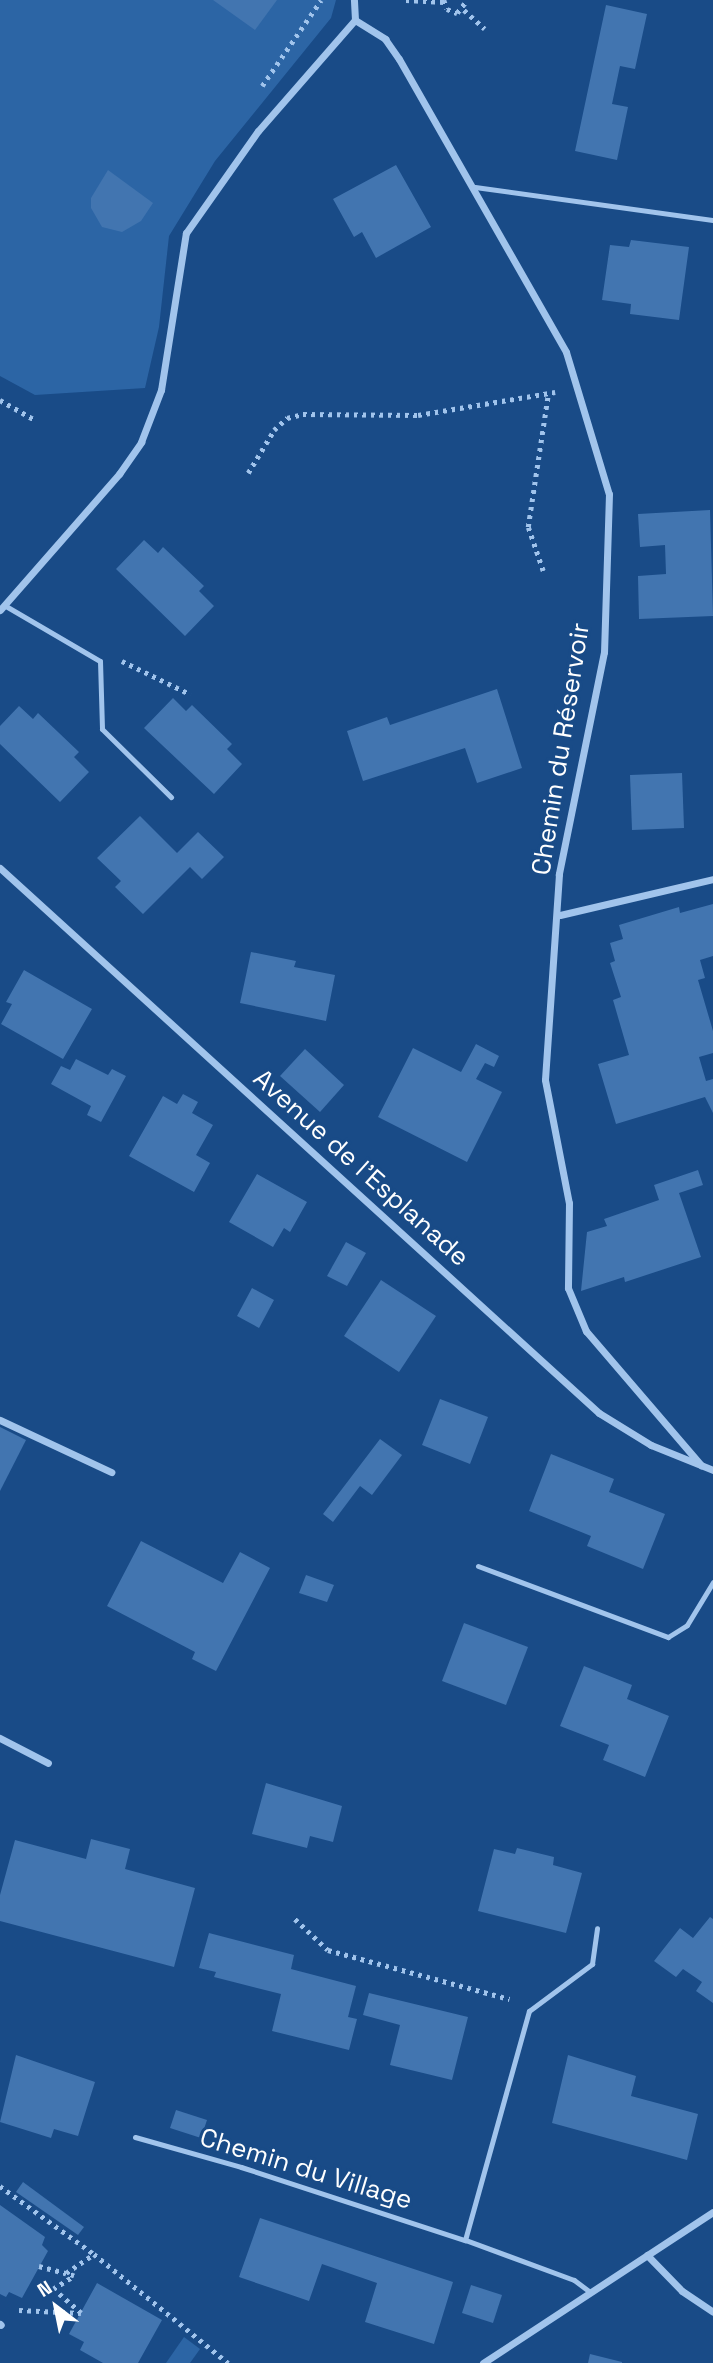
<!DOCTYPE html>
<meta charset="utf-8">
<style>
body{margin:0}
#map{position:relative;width:713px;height:2363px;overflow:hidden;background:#194b87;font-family:"Space Grotesk",sans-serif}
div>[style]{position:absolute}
.green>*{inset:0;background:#2c65a5}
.building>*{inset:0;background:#4275b0}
.path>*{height:4.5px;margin-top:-2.25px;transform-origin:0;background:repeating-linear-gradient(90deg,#a1c4ec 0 3.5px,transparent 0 8.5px)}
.service>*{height:5px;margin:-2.5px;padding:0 2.5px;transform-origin:2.5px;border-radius:2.5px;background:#a1c4ec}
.minor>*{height:7px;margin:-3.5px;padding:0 3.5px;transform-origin:3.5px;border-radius:3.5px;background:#a1c4ec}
span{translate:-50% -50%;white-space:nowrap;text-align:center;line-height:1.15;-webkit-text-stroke:6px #194b87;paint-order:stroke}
.street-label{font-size:26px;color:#fff}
.north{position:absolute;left:21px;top:2272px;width:70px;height:70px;-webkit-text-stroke:5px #194b87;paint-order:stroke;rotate:328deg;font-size:19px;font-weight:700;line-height:28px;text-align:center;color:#fff}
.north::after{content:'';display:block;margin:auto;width:24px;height:32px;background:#fff;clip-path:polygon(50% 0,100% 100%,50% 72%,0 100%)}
</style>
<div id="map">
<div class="green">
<i style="clip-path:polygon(0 0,336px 0,331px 18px,215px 161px,169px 236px,159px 327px,145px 388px,35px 395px,0 376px)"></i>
<i style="clip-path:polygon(184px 2337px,200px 2349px,190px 2363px,166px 2363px)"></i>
</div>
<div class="building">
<i style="clip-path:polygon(213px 0,277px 0,255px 30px)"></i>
<i style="clip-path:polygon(606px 5px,647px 14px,635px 69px,620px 66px,612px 104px,628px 107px,617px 160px,575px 151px)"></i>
<i style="clip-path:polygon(396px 165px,431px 227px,376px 258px,362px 232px,354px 237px,333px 199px)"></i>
<i style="clip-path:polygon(108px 170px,153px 203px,141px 221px,122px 232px,102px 227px,91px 208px,91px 198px)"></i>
<i style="clip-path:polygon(631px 240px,689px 247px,679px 320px,630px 314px,631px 304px,602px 300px,610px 245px,629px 247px)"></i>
<i style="clip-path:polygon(710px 510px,713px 616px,639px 619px,638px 576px,666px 574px,665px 545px,640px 547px,638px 514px)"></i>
<i style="clip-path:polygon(144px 540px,158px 553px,163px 547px,204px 586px,199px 591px,214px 606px,185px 636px,116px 569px)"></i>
<i style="clip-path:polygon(497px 689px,522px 768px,477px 783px,465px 748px,363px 781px,347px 731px,387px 717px,390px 725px)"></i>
<i style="clip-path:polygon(173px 698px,186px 711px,192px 705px,232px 744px,227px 749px,242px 764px,214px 794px,144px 728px)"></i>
<i style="clip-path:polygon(19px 706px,33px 719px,38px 713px,79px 752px,74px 757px,89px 772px,60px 802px,0 744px,0 726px)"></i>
<i style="clip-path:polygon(682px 773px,684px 828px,632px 830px,630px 775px)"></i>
<i style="clip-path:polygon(140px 816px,177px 853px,198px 832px,224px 857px,202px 879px,190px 867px,143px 914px,115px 887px,121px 881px,97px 858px)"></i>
<i style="clip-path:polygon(713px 904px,713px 956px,700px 960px,705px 978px,698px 980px,713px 1031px,713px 1053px,699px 1057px,706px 1081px,713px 1079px,713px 1113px,705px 1097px,616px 1124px,598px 1064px,629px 1055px,613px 1000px,621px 997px,610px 963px,615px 961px,610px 943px,623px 939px,619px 925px,679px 907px,680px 913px)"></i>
<i style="clip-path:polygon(251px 952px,296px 961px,294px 967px,335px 975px,326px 1021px,240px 1003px)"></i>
<i style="clip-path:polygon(24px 970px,92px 1009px,63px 1059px,1px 1024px,12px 1004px,6px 1002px)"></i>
<i style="clip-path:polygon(476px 1044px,499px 1056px,494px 1067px,485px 1063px,476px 1079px,502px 1092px,467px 1162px,378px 1117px,413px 1048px,461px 1072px)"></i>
<i style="clip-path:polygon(305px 1049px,344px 1085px,320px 1112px,280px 1076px)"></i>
<i style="clip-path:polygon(76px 1059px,108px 1075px,112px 1069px,126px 1076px,101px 1122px,87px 1115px,91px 1106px,51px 1084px,61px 1066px,70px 1070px)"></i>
<i style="clip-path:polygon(183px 1094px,198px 1102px,192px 1113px,213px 1125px,196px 1155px,210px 1163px,194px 1192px,129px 1156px,163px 1096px,177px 1104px)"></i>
<i style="clip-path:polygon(698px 1170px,703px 1185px,679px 1193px,701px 1257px,625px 1282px,624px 1277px,581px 1291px,587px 1232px,607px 1226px,604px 1219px,659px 1200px,654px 1185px)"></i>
<i style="clip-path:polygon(257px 1174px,307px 1202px,290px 1232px,284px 1228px,273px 1247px,229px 1222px)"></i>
<i style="clip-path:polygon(346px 1242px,366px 1253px,347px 1286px,327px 1276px)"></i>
<i style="clip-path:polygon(381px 1280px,436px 1316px,399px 1372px,344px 1336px)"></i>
<i style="clip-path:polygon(252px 1288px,274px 1300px,259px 1328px,237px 1316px)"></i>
<i style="clip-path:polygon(440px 1399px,488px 1417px,470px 1464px,422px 1445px)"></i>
<i style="clip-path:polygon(0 1427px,26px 1440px,0 1491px)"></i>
<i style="clip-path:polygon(380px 1439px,402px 1455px,372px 1495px,360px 1486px,333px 1522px,323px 1514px)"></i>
<i style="clip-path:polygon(551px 1454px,614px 1479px,609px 1492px,665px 1514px,643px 1569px,587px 1546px,591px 1536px,529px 1511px)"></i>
<i style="clip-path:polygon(141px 1541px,223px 1583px,240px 1552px,270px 1568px,216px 1671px,192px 1659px,195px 1652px,107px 1606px)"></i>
<i style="clip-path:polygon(306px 1575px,334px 1585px,327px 1602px,299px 1593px)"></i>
<i style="clip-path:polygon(464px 1623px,528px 1647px,506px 1705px,442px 1681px)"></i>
<i style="clip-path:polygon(584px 1666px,632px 1685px,627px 1699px,669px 1716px,645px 1777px,603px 1760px,609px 1745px,560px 1726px)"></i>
<i style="clip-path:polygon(266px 1783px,342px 1806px,333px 1842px,310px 1836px,307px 1848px,252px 1834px)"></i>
<i style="clip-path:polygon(91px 1839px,130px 1849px,125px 1869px,195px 1888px,174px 1967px,0 1921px,0 1895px,15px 1840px,86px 1859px)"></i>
<i style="clip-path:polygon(517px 1848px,554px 1857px,553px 1865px,582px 1873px,566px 1933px,478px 1911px,494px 1849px,515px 1854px)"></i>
<i style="clip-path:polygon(710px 1917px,713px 1919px,713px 2003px,696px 1991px,702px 1982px,683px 1969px,676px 1977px,654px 1961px,680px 1928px,693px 1938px)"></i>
<i style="clip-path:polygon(209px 1933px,294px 1955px,291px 1969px,356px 1986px,348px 2017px,357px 2019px,349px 2050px,272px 2031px,281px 1994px,214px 1977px,216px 1972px,199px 1968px)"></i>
<i style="clip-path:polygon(369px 1993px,468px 2017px,452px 2080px,390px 2065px,400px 2025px,363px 2015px)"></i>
<i style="clip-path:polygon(16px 2055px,95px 2082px,78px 2136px,54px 2129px,51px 2138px,0 2122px)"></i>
<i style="clip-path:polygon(568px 2055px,636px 2076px,631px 2096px,698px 2114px,687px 2160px,552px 2123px)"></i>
<i style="clip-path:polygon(176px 2110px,207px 2120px,201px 2138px,170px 2128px)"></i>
<i style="clip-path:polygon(23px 2182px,84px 2227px,78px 2235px,16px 2192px)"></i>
<i style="clip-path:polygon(0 2205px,45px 2237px,42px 2245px,48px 2251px,22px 2298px,9px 2292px,6px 2297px,0 2294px)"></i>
<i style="clip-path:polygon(260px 2218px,453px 2282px,434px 2344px,365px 2322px,377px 2283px,322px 2264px,309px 2301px,239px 2277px)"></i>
<i style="clip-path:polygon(97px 2283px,162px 2320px,138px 2363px,103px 2363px,80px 2350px,84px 2342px,69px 2334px)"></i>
<i style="clip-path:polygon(471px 2285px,502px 2295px,493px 2323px,462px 2313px)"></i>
<i style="clip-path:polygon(590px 2354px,622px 2362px,622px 2363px,588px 2363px)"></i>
</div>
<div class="path">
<i style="left:406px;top:0;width:38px;rotate:3deg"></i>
<i style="left:444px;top:0;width:9px;rotate:72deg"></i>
<i style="left:447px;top:9px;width:11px;rotate:22deg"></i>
<i style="left:457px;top:13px;width:16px;rotate:-52deg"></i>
<i style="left:464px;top:10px;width:28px;rotate:42deg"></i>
<i style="left:262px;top:86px;width:104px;rotate:-55.5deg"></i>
<i style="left:0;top:400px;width:40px;rotate:29.7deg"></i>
<i style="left:248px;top:473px;width:50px;rotate:-58.8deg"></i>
<i style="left:274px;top:430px;width:18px;rotate:-43deg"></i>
<i style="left:287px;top:418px;width:16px;rotate:-14deg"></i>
<i style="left:303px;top:414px;width:115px;rotate:0.5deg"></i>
<i style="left:418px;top:415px;width:139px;rotate:-9.5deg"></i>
<i style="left:543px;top:571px;width:46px;rotate:-108.8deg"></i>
<i style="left:528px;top:527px;width:134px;rotate:-81.4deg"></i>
<i style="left:122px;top:661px;width:76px;rotate:25.9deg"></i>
<i style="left:295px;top:1919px;width:45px;rotate:43.2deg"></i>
<i style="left:328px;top:1950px;width:188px;rotate:15.1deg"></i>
<i style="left:0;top:2186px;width:116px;rotate:35.9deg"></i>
<i style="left:39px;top:2266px;width:28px;rotate:15deg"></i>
<i style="left:19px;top:2310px;width:62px;rotate:2.8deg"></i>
<i style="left:81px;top:2313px;width:37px;rotate:-139deg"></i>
<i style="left:53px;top:2289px;width:25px;rotate:-32deg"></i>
<i style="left:74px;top:2276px;width:9px;rotate:-159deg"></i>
<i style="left:66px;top:2273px;width:34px;rotate:-34deg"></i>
<i style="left:94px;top:2254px;width:173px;rotate:39.1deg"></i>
</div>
<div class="service">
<i style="left:475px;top:187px;width:240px;rotate:7.9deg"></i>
<i style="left:4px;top:605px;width:111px;rotate:30.3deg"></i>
<i style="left:100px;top:661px;width:68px;rotate:88.3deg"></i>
<i style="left:102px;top:729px;width:97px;rotate:44.6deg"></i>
<i style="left:478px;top:1566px;width:203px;rotate:20.5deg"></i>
<i style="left:668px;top:1637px;width:22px;rotate:-32deg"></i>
<i style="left:687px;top:1625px;width:50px;rotate:-58.8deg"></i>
<i style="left:135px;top:2137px;width:110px;rotate:15.8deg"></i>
<i style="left:241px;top:2167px;width:236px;rotate:18.1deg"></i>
<i style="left:590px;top:2292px;width:20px;rotate:-143deg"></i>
<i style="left:574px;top:2280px;width:116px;rotate:-159.8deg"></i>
<i style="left:465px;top:2240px;width:238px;rotate:-74.4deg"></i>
<i style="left:529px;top:2011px;width:79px;rotate:-36.7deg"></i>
<i style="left:592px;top:1964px;width:36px;rotate:-82deg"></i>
</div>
<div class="minor">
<i style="left:355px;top:20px;width:36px;rotate:32deg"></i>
<i style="left:385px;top:39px;width:24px;rotate:55deg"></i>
<i style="left:399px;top:59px;width:337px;rotate:60.3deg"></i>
<i style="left:566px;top:352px;width:148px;rotate:73.2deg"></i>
<i style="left:609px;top:494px;width:158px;rotate:91.8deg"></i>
<i style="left:604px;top:652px;width:227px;rotate:101.5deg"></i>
<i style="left:559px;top:874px;width:206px;rotate:93.9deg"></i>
<i style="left:545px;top:1080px;width:125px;rotate:79deg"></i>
<i style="left:569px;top:1203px;width:85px;rotate:90.7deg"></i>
<i style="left:568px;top:1288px;width:47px;rotate:67.3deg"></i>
<i style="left:586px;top:1331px;width:177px;rotate:49.4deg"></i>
<i style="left:0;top:610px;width:181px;rotate:-48.8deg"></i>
<i style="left:119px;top:474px;width:39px;rotate:-55deg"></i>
<i style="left:141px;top:442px;width:56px;rotate:-69deg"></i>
<i style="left:161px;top:390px;width:159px;rotate:-81deg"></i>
<i style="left:186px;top:233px;width:125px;rotate:-54.8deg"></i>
<i style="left:258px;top:131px;width:147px;rotate:-48.9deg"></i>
<i style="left:355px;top:20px;width:20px;rotate:-93deg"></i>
<i style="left:0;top:868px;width:810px;rotate:42.3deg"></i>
<i style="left:599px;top:1413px;width:61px;rotate:31.6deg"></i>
<i style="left:651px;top:1445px;width:67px;rotate:22deg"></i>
<i style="left:560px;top:915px;width:157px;rotate:-13.2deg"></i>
<i style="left:0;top:1420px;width:123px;rotate:25.1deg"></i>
<i style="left:0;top:1738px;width:54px;rotate:27.5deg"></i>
<i style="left:647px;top:2255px;width:50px;rotate:45.8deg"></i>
<i style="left:682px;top:2291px;width:37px;rotate:34deg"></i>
<i style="left:0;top:2324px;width:1px;rotate:45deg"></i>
<i style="left:483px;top:2363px;width:275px;rotate:-33.3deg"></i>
</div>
<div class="street-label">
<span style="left:561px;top:749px;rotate:-81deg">Chemin du Réservoir</span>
<span style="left:361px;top:1168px;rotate:42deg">Avenue de l'Esplanade</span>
<span style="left:306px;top:2169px;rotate:17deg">Chemin du Village</span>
</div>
<div class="north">N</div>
</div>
